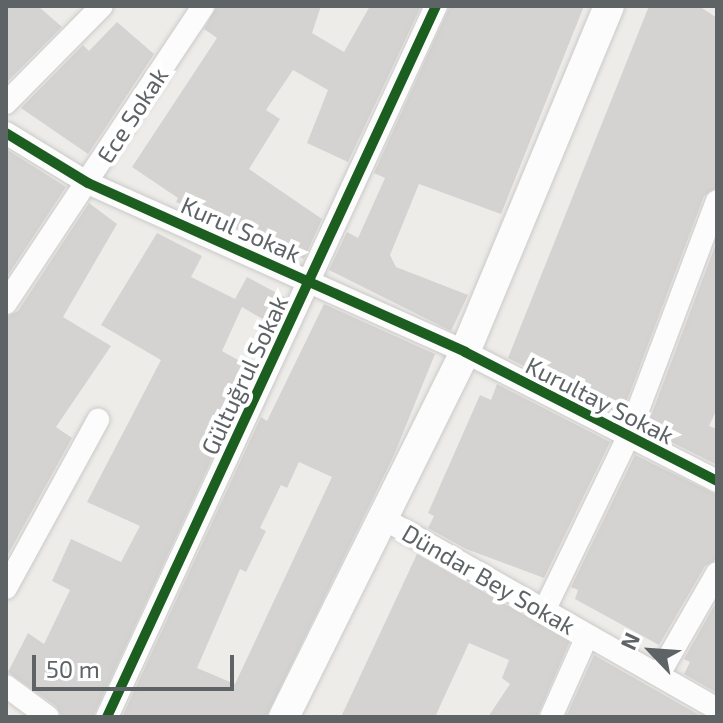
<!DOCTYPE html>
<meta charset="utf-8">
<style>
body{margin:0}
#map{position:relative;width:723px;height:723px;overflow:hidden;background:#eeece9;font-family:"Exo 2",sans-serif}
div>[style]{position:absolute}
.building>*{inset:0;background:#d4d3d2}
.roads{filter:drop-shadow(0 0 2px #cacac9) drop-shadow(0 0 2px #cacac9)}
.street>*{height:22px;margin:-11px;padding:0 11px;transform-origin:11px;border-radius:11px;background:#fcfcfc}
.secondary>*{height:30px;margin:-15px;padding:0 15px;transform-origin:15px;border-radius:15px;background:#fcfcfc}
.cycleway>*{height:10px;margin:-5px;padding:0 5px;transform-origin:5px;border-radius:5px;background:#1b5e20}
span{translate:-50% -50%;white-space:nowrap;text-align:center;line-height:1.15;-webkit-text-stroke:8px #fff;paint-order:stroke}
.street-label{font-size:24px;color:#5e6366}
.frame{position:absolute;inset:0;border:8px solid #5e6366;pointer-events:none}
.north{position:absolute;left:611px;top:611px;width:80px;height:80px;-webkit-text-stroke:6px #fff;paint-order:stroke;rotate:295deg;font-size:22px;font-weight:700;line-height:32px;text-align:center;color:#5e6366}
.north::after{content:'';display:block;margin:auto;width:28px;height:36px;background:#5e6366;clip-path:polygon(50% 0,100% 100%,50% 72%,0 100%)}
.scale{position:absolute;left:32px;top:655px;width:202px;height:36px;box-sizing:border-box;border:4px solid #5e6366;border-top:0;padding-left:10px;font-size:24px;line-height:28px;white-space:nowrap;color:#5e6366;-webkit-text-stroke:6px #fff;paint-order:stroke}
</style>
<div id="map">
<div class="building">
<i style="clip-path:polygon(6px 6px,38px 6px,62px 27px,6px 83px)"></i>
<i style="clip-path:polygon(217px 6px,321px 6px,312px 33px,344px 52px,370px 6px,421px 6px,348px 162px,307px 143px,328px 90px,293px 70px,266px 110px,280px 119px,249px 169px,322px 219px,304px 259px,176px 202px,178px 198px,132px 167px,217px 38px,204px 29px)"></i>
<i style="clip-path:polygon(450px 6px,584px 6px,501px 214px,419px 184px,390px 255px,396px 267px,468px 295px,451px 331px,329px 270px,347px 232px,358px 238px,385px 178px,374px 173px)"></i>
<i style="clip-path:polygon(649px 6px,699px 6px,717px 18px,717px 187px,704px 196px,621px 416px,508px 358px)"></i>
<i style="clip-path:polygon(117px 22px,154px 54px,88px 154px,21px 108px,83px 45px,89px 51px)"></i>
<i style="clip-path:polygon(6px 149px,66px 187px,6px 278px)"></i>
<i style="clip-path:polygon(89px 203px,117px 224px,63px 317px,111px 346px,56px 427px,72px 438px,6px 558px,6px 317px,18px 311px)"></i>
<i style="clip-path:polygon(157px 233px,202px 256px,191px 277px,235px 299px,247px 277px,286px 298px,273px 325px,242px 307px,222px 351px,245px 364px,230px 396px,238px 402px,93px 717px,62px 717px,56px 706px,8px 672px,28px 633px,44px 644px,70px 590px,52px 581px,71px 539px,121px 562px,140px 526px,87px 502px,161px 360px,101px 325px)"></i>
<i style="clip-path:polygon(717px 241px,717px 409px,709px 426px,717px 429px,717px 465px,646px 429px)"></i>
<i style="clip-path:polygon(evenodd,324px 304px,435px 354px,394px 455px,266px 717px,122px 717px,261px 417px,267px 421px,324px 304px,299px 462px,332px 477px,235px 684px,197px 668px,240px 569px,246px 572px,266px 531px,260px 528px,281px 485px,287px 488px,299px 462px)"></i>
<i style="clip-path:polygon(497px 384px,610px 442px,544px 578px,466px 549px,428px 528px,434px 516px,428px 513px,480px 395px,491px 400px)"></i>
<i style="clip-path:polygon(635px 455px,717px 495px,717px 559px,705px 566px,659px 645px,575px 599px,578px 590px,571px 587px)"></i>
<i style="clip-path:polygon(417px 554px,570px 641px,537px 717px,488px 717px,510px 684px,502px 678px,509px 660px,469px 643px,435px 717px,341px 717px)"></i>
<i style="clip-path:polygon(717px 601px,717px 693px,684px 674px,690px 662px,684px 659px)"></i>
<i style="clip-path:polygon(594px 655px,671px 699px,703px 717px,566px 717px)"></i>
</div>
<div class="roads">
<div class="street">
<i style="left:6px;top:103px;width:136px;rotate:-45.3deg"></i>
<i style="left:6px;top:133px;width:96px;rotate:31.4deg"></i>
<i style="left:88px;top:183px;width:413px;rotate:24.1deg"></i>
<i style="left:465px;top:352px;width:283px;rotate:27.1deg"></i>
<i style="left:6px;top:303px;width:356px;rotate:-56.4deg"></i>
<i style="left:386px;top:520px;width:381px;rotate:29.7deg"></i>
<i style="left:6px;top:588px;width:192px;rotate:-61.3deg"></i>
<i style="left:543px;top:613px;width:193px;rotate:-64.2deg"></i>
<i style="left:627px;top:439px;width:254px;rotate:-69.3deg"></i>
<i style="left:659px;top:674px;width:116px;rotate:-60.1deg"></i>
<i style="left:6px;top:686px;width:52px;rotate:36.4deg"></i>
<i style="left:107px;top:717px;width:783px;rotate:-65.17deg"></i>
<i style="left:551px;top:717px;width:89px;rotate:-66deg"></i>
</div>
<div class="secondary">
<i style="left:284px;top:717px;width:407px;rotate:-63.6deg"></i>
<i style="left:465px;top:352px;width:375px;rotate:-67.4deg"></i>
</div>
</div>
<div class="cycleway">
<i style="left:6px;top:133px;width:96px;rotate:31.4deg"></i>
<i style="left:88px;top:183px;width:413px;rotate:24.1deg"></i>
<i style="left:465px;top:352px;width:283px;rotate:27.1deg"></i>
<i style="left:107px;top:717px;width:783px;rotate:-65.17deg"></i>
</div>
<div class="street-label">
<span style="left:132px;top:115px;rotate:-57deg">Ece Sokak</span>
<span style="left:241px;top:229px;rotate:24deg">Kurul Sokak</span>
<span style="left:244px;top:375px;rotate:-65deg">Gültuğrul Sokak</span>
<span style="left:600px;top:400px;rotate:27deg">Kurultay Sokak</span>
<span style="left:489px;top:579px;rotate:30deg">Dündar Bey Sokak</span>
</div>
<div class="frame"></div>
<div class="north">N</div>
<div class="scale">50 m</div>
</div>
